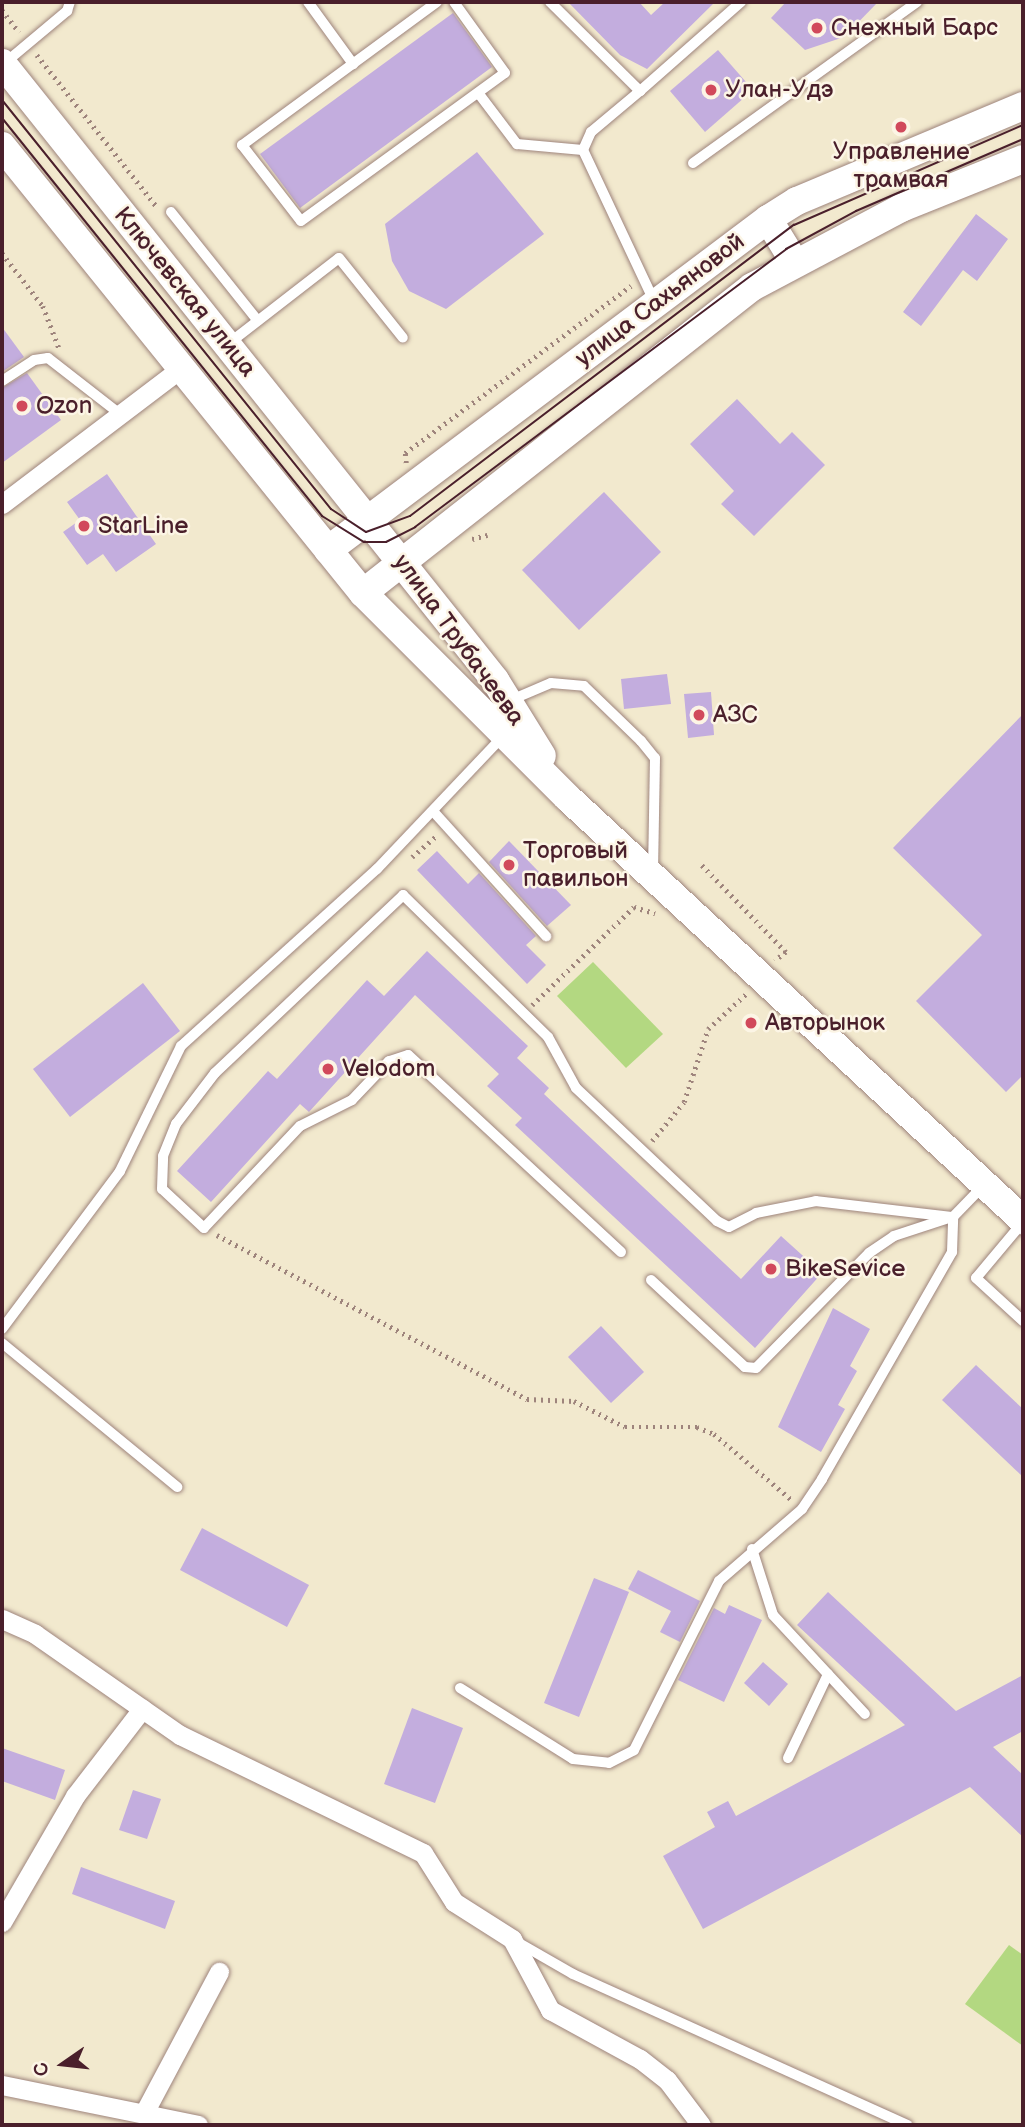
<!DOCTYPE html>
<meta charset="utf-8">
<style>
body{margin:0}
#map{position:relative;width:1025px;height:2127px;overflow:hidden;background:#f2e9ce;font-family:"Balsamiq Sans",sans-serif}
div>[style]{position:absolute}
.green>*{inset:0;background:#b3d881}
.building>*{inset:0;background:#c3adde}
.path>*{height:4.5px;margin-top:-2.25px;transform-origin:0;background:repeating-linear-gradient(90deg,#9e847c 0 2px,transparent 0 7px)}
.roads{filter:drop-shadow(0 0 2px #9e847c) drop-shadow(0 0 2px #9e847c)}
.lane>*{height:10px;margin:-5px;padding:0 5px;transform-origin:5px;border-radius:5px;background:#fff}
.street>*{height:19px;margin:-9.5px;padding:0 9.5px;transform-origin:9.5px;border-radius:9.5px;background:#fff}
.secondary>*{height:28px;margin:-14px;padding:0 14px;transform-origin:14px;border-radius:14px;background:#fff}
.tram>*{height:2px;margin:-1px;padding:0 1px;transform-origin:1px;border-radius:1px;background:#4a1f2b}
.dots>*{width:19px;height:19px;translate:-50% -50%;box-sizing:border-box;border:4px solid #fcf5e5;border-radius:50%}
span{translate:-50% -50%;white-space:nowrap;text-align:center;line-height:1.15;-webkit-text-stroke:5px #fcf5e5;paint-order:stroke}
.poi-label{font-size:24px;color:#4a1f2b}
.left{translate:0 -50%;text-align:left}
.street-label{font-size:24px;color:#4a1f2b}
.frame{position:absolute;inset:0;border:4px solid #4a1f2b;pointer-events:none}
.north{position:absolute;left:28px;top:2029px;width:70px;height:70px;-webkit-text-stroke:5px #fcf5e5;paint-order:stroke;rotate:256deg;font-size:19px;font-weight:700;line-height:28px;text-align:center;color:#4a1f2b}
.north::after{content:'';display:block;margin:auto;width:24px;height:32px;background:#4a1f2b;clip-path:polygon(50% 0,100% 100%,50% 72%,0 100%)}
</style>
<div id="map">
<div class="green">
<i style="clip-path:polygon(593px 962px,663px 1034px,626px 1068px,557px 996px)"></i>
<i style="clip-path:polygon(1009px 1945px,1023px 1955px,1023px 2046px,965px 2004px)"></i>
</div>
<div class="building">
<i style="clip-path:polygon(568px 2px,639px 2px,651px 15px,665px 2px,715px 2px,647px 69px,620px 55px)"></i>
<i style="clip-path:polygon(786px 2px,878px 2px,844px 37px,805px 50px,771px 18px)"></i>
<i style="clip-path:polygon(453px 13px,492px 67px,300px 208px,260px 154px)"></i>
<i style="clip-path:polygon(718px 50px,753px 90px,705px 132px,670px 91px)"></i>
<i style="clip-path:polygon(477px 152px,544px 234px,446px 309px,409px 291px,392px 261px,385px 224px)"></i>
<i style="clip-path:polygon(976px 214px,1008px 239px,977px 281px,963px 270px,921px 326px,903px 312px)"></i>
<i style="clip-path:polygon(2px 327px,24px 357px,2px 372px)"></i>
<i style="clip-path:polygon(27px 373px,61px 420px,2px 463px,2px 388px)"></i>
<i style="clip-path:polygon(737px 399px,780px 444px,792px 432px,825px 465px,754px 536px,721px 504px,734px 491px,690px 444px)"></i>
<i style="clip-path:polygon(107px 474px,156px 544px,116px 572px,103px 554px,87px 565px,63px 532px,80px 520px,67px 502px)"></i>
<i style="clip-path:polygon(604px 492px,661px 552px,579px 630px,522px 570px)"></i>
<i style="clip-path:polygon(667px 674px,671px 704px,624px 709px,621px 679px)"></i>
<i style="clip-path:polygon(711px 692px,714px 735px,688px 738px,684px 694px)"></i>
<i style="clip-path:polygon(1023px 714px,1023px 1075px,1006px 1092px,916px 1001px,982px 935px,893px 848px)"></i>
<i style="clip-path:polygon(509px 841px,571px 905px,547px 926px,489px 862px)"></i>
<i style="clip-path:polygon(437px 851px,468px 884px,479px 873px,536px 936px,526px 945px,546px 965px,527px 984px,417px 870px)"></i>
<i style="clip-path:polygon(427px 951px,528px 1046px,517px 1058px,549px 1088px,544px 1094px,741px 1279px,781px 1236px,822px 1273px,755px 1348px,515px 1125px,522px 1118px,487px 1086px,499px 1074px,415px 995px,309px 1112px,300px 1104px,211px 1202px,177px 1171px,268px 1071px,277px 1079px,367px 980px,384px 996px)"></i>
<i style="clip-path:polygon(143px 983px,180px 1031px,70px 1117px,33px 1069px)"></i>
<i style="clip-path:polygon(833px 1308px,870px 1329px,850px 1366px,857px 1371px,838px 1405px,845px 1409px,821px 1452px,778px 1427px)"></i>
<i style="clip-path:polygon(601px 1326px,644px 1372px,611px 1403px,568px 1357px)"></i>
<i style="clip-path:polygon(976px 1365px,1023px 1409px,1023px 1477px,942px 1400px)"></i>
<i style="clip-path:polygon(202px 1528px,309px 1585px,287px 1627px,180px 1570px)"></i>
<i style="clip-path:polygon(638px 1570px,700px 1601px,680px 1642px,660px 1632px,671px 1611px,628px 1589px)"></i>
<i style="clip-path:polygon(594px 1578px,629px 1592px,579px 1717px,544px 1703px)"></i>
<i style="clip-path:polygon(828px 1592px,956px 1711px,1023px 1675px,1023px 1731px,993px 1747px,1023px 1775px,1023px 1837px,970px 1787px,703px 1929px,663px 1856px,715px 1827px,707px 1812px,728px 1801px,736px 1816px,905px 1725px,797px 1625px)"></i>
<i style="clip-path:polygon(729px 1605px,762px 1620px,724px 1702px,678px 1680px,714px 1608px,725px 1614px)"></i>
<i style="clip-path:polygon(763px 1662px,788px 1684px,769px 1706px,744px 1683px)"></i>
<i style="clip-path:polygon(412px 1708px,463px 1728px,435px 1803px,384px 1784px)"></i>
<i style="clip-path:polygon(2px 1748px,65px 1770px,55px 1800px,2px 1781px)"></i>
<i style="clip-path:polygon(133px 1790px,161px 1799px,147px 1839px,119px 1830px)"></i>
<i style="clip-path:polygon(81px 1867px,175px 1901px,165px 1929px,72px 1894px)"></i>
</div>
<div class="path">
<i style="left:2px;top:10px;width:28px;rotate:52deg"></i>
<i style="left:37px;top:55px;width:194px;rotate:51.7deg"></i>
<i style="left:2px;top:253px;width:67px;rotate:52.3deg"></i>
<i style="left:43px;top:306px;width:45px;rotate:69.1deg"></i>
<i style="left:406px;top:463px;width:10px;rotate:-96deg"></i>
<i style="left:405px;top:453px;width:281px;rotate:-36.5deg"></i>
<i style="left:472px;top:539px;width:16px;rotate:-15deg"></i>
<i style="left:412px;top:857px;width:33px;rotate:-41deg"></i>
<i style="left:702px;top:865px;width:121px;rotate:46deg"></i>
<i style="left:786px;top:952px;width:14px;rotate:141deg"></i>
<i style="left:532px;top:1005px;width:141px;rotate:-43.9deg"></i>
<i style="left:634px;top:907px;width:22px;rotate:16deg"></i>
<i style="left:652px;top:1141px;width:50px;rotate:-50.6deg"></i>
<i style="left:684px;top:1102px;width:77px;rotate:-71.8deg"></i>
<i style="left:708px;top:1029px;width:53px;rotate:-42.7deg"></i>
<i style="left:217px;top:1235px;width:351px;rotate:27.9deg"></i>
<i style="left:527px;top:1399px;width:47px;rotate:2.4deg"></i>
<i style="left:574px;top:1401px;width:57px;rotate:27deg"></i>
<i style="left:625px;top:1427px;width:72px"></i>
<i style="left:697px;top:1427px;width:18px;rotate:22deg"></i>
<i style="left:714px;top:1434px;width:104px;rotate:40.3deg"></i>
</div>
<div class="roads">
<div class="lane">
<i style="left:308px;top:2px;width:77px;rotate:54deg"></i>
<i style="left:437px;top:2px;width:242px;rotate:143.7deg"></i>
<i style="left:242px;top:145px;width:96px;rotate:52.2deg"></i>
<i style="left:301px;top:221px;width:252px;rotate:-36deg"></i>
<i style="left:505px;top:73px;width:87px;rotate:-125.7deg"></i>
<i style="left:550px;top:2px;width:127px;rotate:44.7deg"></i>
<i style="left:640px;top:91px;width:64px;rotate:140.1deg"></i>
<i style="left:591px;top:132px;width:20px;rotate:114deg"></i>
<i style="left:583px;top:150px;width:167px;rotate:64.8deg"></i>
<i style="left:6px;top:62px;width:80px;rotate:-39.9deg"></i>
<i style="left:67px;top:11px;width:9px;rotate:-72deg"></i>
<i style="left:640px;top:91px;width:135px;rotate:-41.4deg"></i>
<i style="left:479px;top:94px;width:63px;rotate:52.8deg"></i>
<i style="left:517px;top:144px;width:66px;rotate:5.2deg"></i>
<i style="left:693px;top:163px;width:276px;rotate:-35.7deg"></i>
<i style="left:171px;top:212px;width:139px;rotate:51.4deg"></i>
<i style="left:228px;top:344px;width:140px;rotate:-37.8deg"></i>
<i style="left:339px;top:258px;width:102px;rotate:51.3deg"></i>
<i style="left:2px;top:381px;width:38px;rotate:-33deg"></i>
<i style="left:34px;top:360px;width:14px;rotate:-8deg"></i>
<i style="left:48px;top:358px;width:91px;rotate:37.9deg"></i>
<i style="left:511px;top:700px;width:43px;rotate:-23deg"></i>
<i style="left:551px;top:683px;width:33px;rotate:5deg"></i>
<i style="left:584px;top:686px;width:79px;rotate:44deg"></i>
<i style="left:641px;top:741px;width:22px;rotate:51deg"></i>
<i style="left:655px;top:758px;width:111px;rotate:91deg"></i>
<i style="left:433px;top:811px;width:169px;rotate:47.9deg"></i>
<i style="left:1023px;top:1222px;width:73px;rotate:130deg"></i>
<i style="left:976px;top:1278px;width:64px;rotate:42.5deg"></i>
<i style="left:621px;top:1252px;width:290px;rotate:-137.2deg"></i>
<i style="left:408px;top:1055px;width:20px;rotate:162deg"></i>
<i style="left:389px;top:1061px;width:54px;rotate:133.5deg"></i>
<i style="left:352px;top:1100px;width:58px;rotate:153.4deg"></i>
<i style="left:300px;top:1126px;width:140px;rotate:133.3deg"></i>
<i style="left:204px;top:1228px;width:57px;rotate:-137.1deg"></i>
<i style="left:162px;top:1189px;width:33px;rotate:-88deg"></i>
<i style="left:163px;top:1156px;width:35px;rotate:-68deg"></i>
<i style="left:176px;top:1124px;width:64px;rotate:-52.6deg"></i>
<i style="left:215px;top:1073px;width:259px;rotate:-43.4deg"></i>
<i style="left:403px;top:895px;width:203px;rotate:44.4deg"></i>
<i style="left:548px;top:1037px;width:58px;rotate:61.2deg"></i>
<i style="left:576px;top:1088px;width:194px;rotate:43.3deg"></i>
<i style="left:717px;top:1221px;width:13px;rotate:27deg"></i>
<i style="left:729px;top:1227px;width:30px;rotate:-27deg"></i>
<i style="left:756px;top:1213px;width:61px;rotate:-11.3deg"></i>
<i style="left:816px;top:1201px;width:138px;rotate:6.7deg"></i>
<i style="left:651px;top:1280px;width:128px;rotate:42.8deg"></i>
<i style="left:745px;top:1367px;width:11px;rotate:5deg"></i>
<i style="left:756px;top:1368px;width:161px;rotate:-45.5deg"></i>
<i style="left:869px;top:1253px;width:30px;rotate:-34deg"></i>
<i style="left:894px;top:1236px;width:55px;rotate:-18.1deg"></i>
<i style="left:2px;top:1329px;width:197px;rotate:-53.2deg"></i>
<i style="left:120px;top:1171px;width:139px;rotate:-64deg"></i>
<i style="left:181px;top:1046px;width:264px;rotate:-42.1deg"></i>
<i style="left:377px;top:869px;width:185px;rotate:-46.5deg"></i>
<i style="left:2px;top:1343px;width:227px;rotate:39.4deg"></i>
<i style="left:752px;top:1549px;width:69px;rotate:72.3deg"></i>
<i style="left:773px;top:1615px;width:135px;rotate:47.1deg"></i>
<i style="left:460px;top:1688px;width:133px;rotate:32.1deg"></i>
<i style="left:573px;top:1759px;width:36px;rotate:6deg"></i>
<i style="left:609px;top:1763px;width:28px;rotate:-27deg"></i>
<i style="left:634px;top:1750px;width:189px;rotate:-63.3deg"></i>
<i style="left:719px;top:1581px;width:110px;rotate:-40.9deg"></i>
<i style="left:802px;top:1509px;width:36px;rotate:-56deg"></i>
<i style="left:822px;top:1479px;width:262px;rotate:-60.2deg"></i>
<i style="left:952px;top:1252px;width:35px;rotate:-88deg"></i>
<i style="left:953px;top:1217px;width:42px;rotate:-46deg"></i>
<i style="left:788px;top:1758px;width:93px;rotate:-64.5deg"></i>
<i style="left:519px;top:1943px;width:62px;rotate:29.9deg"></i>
<i style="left:573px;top:1974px;width:367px;rotate:24.3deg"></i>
</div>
<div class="street">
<i style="left:2px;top:504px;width:225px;rotate:-37.2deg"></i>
<i style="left:2px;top:1619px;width:36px;rotate:24deg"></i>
<i style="left:35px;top:1634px;width:177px;rotate:34.9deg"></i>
<i style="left:180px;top:1735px;width:270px;rotate:25.9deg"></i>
<i style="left:423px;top:1853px;width:58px;rotate:57.7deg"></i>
<i style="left:454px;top:1902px;width:69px;rotate:32.5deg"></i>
<i style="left:512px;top:1939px;width:81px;rotate:61.8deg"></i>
<i style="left:550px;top:2010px;width:102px;rotate:28.6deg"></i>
<i style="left:640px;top:2059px;width:34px;rotate:38deg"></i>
<i style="left:667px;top:2080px;width:56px;rotate:52.9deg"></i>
<i style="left:2px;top:1922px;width:146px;rotate:-59.9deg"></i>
<i style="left:75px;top:1796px;width:110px;rotate:-52.4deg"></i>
<i style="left:2px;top:2085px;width:200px;rotate:11.5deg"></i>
<i style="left:144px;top:2113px;width:160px;rotate:-62deg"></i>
</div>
<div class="secondary">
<i style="left:2px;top:63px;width:790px;rotate:51.37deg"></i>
<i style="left:495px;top:680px;width:89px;rotate:58.3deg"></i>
<i style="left:2px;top:146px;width:575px;rotate:51.08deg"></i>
<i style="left:363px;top:593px;width:290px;rotate:45deg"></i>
<i style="left:568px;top:798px;width:621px;rotate:42.85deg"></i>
<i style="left:768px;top:219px;width:52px;rotate:58.5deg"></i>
<i style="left:328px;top:550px;width:551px;rotate:-36.95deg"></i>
<i style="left:768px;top:219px;width:34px;rotate:-32deg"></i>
<i style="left:797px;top:201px;width:245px;rotate:-22.8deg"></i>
<i style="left:363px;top:593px;width:495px;rotate:-38.2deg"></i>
<i style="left:752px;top:287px;width:169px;rotate:-27.9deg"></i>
<i style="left:901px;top:208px;width:131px;rotate:-21.9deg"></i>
</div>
</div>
<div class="tram">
<i style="left:2px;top:100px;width:525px;rotate:51.19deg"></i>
<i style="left:331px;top:509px;width:42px;rotate:33.3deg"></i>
<i style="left:366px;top:532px;width:47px;rotate:-20deg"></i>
<i style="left:410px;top:516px;width:482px;rotate:-37.2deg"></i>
<i style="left:794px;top:225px;width:250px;rotate:-23.6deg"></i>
<i style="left:2px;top:118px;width:511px;rotate:51.2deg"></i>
<i style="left:322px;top:516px;width:49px;rotate:31.8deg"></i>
<i style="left:364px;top:542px;width:22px"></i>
<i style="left:386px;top:542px;width:33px;rotate:-27deg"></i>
<i style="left:415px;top:527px;width:464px;rotate:-36.8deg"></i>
<i style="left:786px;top:249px;width:80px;rotate:-28.5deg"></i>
<i style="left:856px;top:211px;width:182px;rotate:-23.3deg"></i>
</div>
<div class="dots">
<i style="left:817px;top:28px;background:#d1495b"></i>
<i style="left:711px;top:90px;background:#d1495b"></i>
<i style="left:901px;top:127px;background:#d1495b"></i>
<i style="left:22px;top:406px;background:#d1495b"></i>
<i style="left:84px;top:526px;background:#d1495b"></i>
<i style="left:699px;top:715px;background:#d1495b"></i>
<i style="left:509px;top:865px;background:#d1495b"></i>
<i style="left:751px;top:1023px;background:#d1495b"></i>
<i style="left:328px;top:1069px;background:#d1495b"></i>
<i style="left:771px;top:1269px;background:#d1495b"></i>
</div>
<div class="poi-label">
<span class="left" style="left:831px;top:28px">Снежный Барс</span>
<span class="left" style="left:725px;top:90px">Улан-Удэ</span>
<span style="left:901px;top:166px">Управление<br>трамвая</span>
<span class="left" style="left:36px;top:406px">Ozon</span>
<span class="left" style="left:98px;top:526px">StarLine</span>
<span class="left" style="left:713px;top:715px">АЗС</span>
<span class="left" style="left:523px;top:865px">Торговый<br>павильон</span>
<span class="left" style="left:765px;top:1023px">Авторынок</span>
<span class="left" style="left:342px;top:1069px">Velodom</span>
<span class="left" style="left:785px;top:1269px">BikeSevice</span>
</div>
<div class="street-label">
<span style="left:185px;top:292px;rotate:51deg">Ключевская улица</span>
<span style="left:660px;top:300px;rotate:-37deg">улица Сахьяновой</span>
<span style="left:459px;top:640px;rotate:54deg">улица Трубачеева</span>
</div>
<div class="frame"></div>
<div class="north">С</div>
</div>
